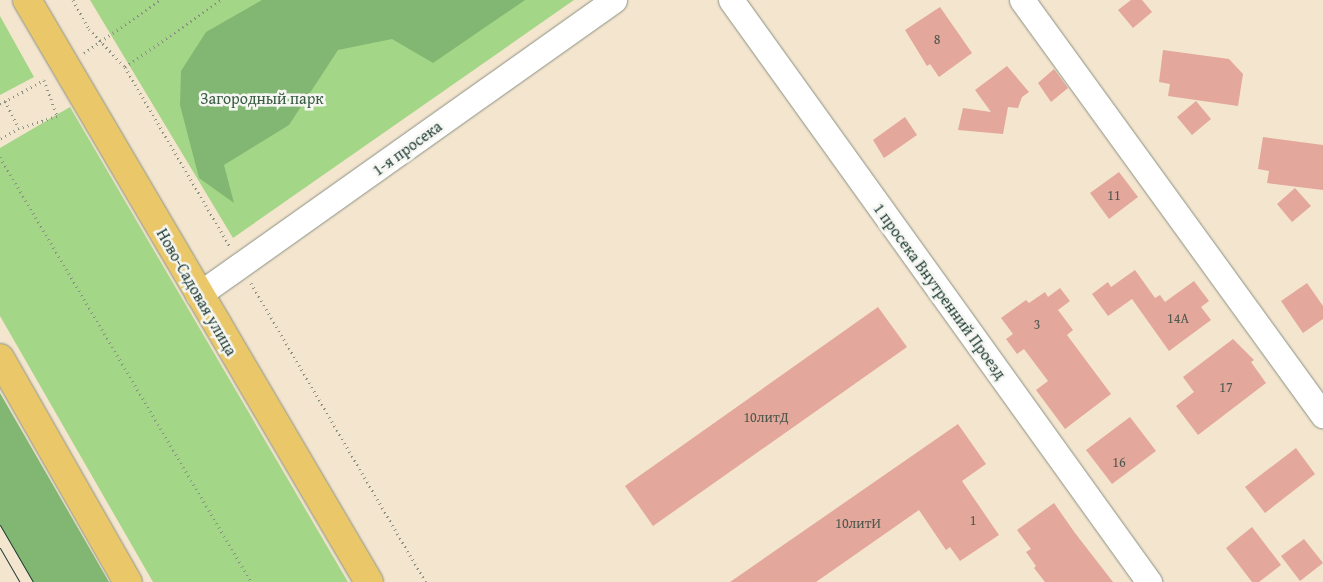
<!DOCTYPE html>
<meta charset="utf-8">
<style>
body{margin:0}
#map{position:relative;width:1323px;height:582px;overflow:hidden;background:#f4e5cf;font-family:"Gentium Book Plus",serif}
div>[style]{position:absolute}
.green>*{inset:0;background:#a3d686}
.forest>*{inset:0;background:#82b773}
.building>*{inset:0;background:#e3a79b}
.path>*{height:3px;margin-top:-1.5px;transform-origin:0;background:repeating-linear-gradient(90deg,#8a9182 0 1px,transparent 0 5px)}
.roads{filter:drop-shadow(0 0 1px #8a9182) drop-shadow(0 0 1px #8a9182)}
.minor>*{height:25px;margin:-12.5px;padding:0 12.5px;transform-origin:12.5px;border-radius:12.5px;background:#fff}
.major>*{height:28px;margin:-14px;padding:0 14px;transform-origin:14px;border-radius:14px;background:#eac769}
.tram>*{height:1px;margin:-0.5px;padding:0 0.5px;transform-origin:0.5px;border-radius:0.5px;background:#1f3d34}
span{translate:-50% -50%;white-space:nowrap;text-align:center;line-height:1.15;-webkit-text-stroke:5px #f6f6f2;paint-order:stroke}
.number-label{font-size:14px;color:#50584e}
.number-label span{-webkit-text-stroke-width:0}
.park-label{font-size:16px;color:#395c44}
.street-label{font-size:16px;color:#1f3d34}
</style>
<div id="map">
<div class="green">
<i style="clip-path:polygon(90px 0,574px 0,233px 238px)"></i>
<i style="clip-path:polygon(0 16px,34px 77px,0 95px)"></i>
<i style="clip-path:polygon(70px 107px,348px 582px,153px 582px,0 316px,0 148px)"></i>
</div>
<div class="forest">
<i style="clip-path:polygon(262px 0,525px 0,433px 63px,392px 39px,338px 50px,289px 125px,224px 165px,234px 203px,199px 178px,180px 105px,181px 71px,206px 32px)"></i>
<i style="clip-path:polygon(0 393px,109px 582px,33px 582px,0 525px)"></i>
</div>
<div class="building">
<i style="clip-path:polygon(1131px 0,1142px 0,1152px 12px,1133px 28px,1118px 10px)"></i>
<i style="clip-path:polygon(940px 7px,972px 53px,939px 77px,930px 64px,927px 66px,905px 30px)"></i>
<i style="clip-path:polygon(1163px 50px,1229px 59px,1243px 74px,1238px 106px,1168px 96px,1170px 84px,1159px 82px)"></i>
<i style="clip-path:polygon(1007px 66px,1029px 92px,1022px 97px,1018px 108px,1008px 107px,1003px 134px,958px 130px,963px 108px,991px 112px,975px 90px)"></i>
<i style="clip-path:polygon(1054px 69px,1068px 88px,1051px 102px,1038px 83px)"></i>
<i style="clip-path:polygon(1196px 101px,1211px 119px,1192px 135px,1177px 117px)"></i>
<i style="clip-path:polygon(905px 117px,917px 135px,884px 158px,873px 140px)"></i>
<i style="clip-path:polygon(1263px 137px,1323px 145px,1323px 190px,1267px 183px,1269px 171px,1258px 169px)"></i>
<i style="clip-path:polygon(1119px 172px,1138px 197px,1109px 219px,1090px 193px)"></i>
<i style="clip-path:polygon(1295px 188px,1311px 206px,1292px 222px,1277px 204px)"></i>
<i style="clip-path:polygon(1135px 270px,1155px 298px,1160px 295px,1165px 302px,1194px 281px,1209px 301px,1201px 307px,1211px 320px,1169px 351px,1132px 299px,1108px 316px,1092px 294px,1108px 282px,1111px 287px)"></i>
<i style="clip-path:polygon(1307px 283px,1323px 306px,1323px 319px,1303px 333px,1281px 301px)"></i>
<i style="clip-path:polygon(1060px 288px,1070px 301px,1058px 310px,1073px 330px,1067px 335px,1111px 394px,1065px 429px,1036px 390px,1048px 381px,1024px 349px,1017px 354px,1006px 339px,1013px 334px,1001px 318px,1026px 300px,1029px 303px,1045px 292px,1048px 297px)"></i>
<i style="clip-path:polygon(878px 307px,907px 347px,653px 526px,625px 486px)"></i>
<i style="clip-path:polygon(1233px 339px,1254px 360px,1251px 362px,1266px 383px,1198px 435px,1176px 406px,1194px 392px,1183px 377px)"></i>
<i style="clip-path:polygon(1130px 417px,1156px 451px,1112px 484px,1086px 450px)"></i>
<i style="clip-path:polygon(958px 424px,986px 464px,962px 481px,999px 535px,960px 561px,950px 547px,946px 550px,919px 510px,816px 582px,730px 582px)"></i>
<i style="clip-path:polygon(1296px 448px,1315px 474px,1265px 513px,1245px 487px)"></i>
<i style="clip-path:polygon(1054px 503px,1075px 533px,1113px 582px,1045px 582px,1034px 568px,1036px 566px,1026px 552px,1031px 549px,1017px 530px)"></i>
<i style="clip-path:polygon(1252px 527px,1281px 565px,1259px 582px,1252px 582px,1226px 548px)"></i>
<i style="clip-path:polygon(1304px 539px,1323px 563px,1300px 581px,1281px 556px)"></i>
</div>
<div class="path">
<i style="left:73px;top:0;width:33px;rotate:61deg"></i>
<i style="left:89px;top:29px;width:52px;rotate:46.5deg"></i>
<i style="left:125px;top:67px;width:208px;rotate:59.7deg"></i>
<i style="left:84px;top:53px;width:93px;rotate:-34.9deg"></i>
<i style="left:125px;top:67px;width:117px;rotate:-34.9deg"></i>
<i style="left:5px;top:101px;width:30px;rotate:63deg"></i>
<i style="left:0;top:104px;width:50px;rotate:-28.6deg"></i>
<i style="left:44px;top:80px;width:38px;rotate:70deg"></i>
<i style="left:57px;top:116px;width:40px;rotate:162deg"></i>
<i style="left:19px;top:128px;width:22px;rotate:150deg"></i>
<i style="left:0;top:157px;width:494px;rotate:59.4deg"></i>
<i style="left:251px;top:283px;width:346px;rotate:59.7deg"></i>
</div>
<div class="roads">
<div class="minor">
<i style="left:731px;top:0;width:717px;rotate:54.31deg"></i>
<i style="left:1022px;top:0;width:513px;rotate:54.05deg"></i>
<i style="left:198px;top:295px;width:510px;rotate:-35.34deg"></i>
</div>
<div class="major">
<i style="left:27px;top:0;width:675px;rotate:59.56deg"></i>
<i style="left:0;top:358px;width:258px;rotate:60.3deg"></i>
</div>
</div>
<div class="tram">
<i style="left:0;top:525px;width:66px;rotate:59.9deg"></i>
<i style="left:0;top:548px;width:39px;rotate:60deg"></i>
</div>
<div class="number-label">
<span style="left:937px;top:39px">8</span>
<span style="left:1114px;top:195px">11</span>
<span style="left:1178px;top:318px">14А</span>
<span style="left:1037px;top:324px">3</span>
<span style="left:1226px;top:387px">17</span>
<span style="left:766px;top:417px">10литД</span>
<span style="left:1119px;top:462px">16</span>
<span style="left:973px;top:520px">1</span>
<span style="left:858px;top:523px">10литИ</span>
</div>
<div class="park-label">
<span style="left:262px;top:98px">Загородный парк</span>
</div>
<div class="street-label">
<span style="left:407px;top:148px;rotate:-36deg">1-я просека</span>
<span style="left:940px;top:291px;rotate:54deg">1 просека Внутренний Проезд</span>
<span style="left:197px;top:292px;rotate:60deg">Ново-Садовая улица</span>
</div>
</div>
